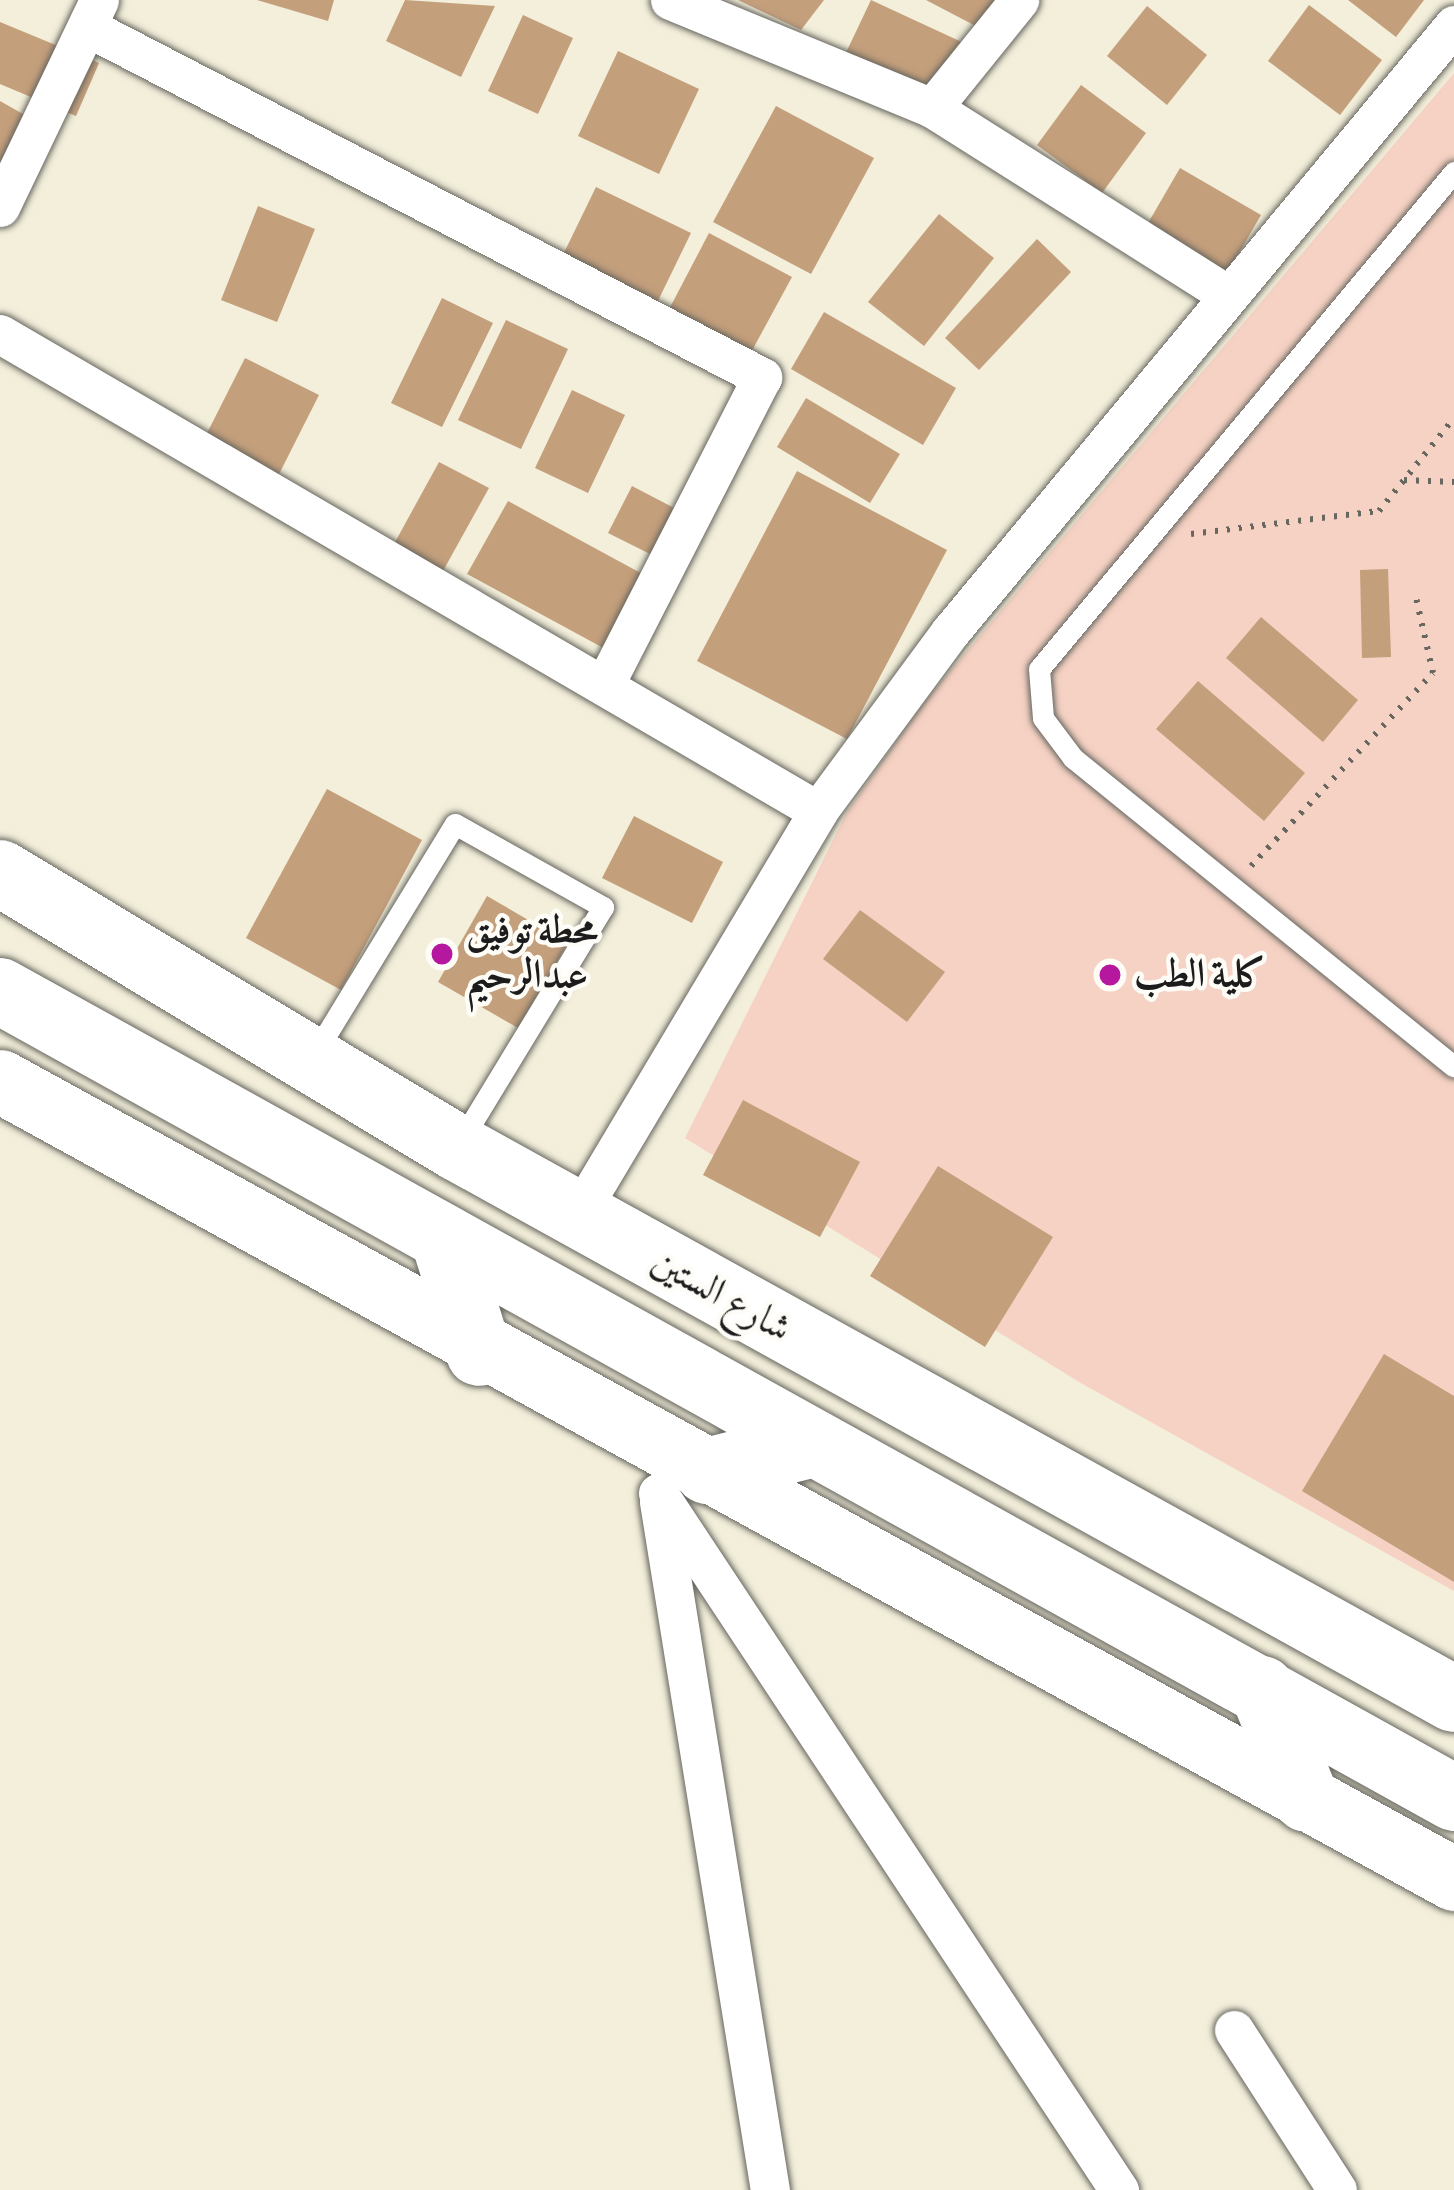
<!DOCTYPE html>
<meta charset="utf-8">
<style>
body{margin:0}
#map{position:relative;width:1454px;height:2190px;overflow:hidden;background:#f3efdb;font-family:"Libre Bodoni",Amiri,serif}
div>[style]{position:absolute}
.built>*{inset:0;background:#f6d2c4}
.building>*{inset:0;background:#c49f7c}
.path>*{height:6px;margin-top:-3px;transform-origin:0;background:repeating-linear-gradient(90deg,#67665f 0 3px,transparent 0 12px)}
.roads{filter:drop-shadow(0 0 3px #67665f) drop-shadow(0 0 3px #67665f)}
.lane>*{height:21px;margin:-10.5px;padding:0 10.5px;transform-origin:10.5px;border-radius:10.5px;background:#fff}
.street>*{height:39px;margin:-19.5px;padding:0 19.5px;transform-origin:19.5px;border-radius:19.5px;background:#fff}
.primary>*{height:63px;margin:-31.5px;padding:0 31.5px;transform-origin:31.5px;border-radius:31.5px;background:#fff}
.highway>*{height:66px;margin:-33px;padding:0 33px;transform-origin:33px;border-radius:33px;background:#fff}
.dots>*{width:33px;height:33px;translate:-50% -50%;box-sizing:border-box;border:6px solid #fdfcf7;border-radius:50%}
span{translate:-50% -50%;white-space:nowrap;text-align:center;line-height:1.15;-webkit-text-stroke:9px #fdfcf7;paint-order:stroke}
.poi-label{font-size:39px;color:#1c1c1c;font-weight:700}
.left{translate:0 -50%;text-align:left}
.street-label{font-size:39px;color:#1c1c1c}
</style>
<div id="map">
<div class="built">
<i style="clip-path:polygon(1454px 73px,1454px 1591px,1079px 1382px,685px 1138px,847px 812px,924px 702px)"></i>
</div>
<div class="building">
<i style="clip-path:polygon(257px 0,334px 0,328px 21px)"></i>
<i style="clip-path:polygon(405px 0,495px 6px,461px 77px,386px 41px)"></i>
<i style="clip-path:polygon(738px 0,824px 0,801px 30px)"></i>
<i style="clip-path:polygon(871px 0,966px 44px,919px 97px,842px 61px)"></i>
<i style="clip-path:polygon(926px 0,1033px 0,1010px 44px)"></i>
<i style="clip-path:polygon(1348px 0,1424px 0,1396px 37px)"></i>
<i style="clip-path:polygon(1309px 5px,1382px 60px,1340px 115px,1268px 61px)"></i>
<i style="clip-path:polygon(1147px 6px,1207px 55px,1167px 105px,1107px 56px)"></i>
<i style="clip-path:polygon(523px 15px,573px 38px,538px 114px,488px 91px)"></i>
<i style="clip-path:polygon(0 22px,99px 63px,76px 116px,0 84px)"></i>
<i style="clip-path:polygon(618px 51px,699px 89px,659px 174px,578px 136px)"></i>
<i style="clip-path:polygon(1081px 85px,1146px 133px,1102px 193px,1037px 145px)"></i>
<i style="clip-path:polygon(0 101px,37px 122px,0 177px)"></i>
<i style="clip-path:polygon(776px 106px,874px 158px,811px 274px,713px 222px)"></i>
<i style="clip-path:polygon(1180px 168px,1261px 215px,1225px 277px,1144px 230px)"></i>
<i style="clip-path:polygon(596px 187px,691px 233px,655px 307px,560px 261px)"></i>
<i style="clip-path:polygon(258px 206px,315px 229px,277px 322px,221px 300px)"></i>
<i style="clip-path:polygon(939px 214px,994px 258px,924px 346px,868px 302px)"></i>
<i style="clip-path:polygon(709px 233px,792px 277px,748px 358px,666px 315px)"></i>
<i style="clip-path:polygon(1037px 239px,1071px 272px,979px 370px,945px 338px)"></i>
<i style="clip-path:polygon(442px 298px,493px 323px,442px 427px,391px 403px)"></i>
<i style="clip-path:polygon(824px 312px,956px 388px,923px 445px,791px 369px)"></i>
<i style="clip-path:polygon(506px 320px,568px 349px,521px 449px,458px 420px)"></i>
<i style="clip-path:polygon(245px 358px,319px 395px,272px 488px,198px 451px)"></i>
<i style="clip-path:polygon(572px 390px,625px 415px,588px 493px,535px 468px)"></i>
<i style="clip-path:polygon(806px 398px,900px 454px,870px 503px,777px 447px)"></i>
<i style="clip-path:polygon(439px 462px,489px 488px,443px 571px,394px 544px)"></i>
<i style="clip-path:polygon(797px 471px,947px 550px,847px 739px,697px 661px)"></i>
<i style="clip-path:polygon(632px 486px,680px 511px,656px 557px,608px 533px)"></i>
<i style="clip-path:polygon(508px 501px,648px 577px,607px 650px,467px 574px)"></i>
<i style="clip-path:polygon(1388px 569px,1391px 657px,1362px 658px,1360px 570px)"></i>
<i style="clip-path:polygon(1261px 617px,1358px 700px,1323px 742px,1226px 658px)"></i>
<i style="clip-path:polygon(1198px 681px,1305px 773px,1264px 821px,1156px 729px)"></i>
<i style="clip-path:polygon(327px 789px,422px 840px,341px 990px,246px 938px)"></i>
<i style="clip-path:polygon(634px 816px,723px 862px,692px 923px,602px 878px)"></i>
<i style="clip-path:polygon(487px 896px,568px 943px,518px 1028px,438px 982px)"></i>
<i style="clip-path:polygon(860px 910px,945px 972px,907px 1022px,823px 959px)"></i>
<i style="clip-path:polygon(743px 1100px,860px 1162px,820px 1237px,703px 1175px)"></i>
<i style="clip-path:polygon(938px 1166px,1053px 1237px,985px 1347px,870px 1276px)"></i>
<i style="clip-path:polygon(1384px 1354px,1454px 1396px,1454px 1582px,1302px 1491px)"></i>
</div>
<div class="path">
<i style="left:1404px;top:480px;width:50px;rotate:2.3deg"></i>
<i style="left:1191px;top:534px;width:189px;rotate:-7deg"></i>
<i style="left:1379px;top:511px;width:119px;rotate:-51.1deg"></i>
<i style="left:1251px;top:866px;width:265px;rotate:-46.7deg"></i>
<i style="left:1433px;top:673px;width:82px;rotate:-102.7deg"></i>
</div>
<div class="roads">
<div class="lane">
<i style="left:1454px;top:172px;width:647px;rotate:129.86deg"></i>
<i style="left:1039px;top:669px;width:49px;rotate:85.3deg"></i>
<i style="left:1043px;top:718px;width:50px;rotate:53.1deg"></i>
<i style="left:1073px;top:758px;width:490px;rotate:39deg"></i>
<i style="left:315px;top:1053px;width:268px;rotate:-58.6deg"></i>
<i style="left:455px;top:824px;width:170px;rotate:29.3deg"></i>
<i style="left:603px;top:907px;width:275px;rotate:121.3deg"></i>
</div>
<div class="street">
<i style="left:670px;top:0;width:283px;rotate:22.4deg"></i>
<i style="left:932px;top:108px;width:347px;rotate:32.3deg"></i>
<i style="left:93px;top:30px;width:754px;rotate:27.42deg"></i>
<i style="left:762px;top:377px;width:343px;rotate:117.1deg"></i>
<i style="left:932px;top:108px;width:139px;rotate:-51.1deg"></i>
<i style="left:0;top:207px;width:229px;rotate:-64.4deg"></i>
<i style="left:0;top:334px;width:947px;rotate:30.25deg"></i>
<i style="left:577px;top:1216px;width:471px;rotate:-59.2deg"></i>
<i style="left:818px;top:811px;width:222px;rotate:-53.6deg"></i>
<i style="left:950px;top:632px;width:789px;rotate:-50.3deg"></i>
<i style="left:658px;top:1493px;width:836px;rotate:56.52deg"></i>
<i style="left:659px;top:1502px;width:697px;rotate:80.84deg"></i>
<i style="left:1234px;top:2030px;width:190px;rotate:57.2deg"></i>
</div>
<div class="primary">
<i style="left:0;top:1081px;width:1659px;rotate:28.76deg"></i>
</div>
<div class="highway">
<i style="left:0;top:873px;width:532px;rotate:31deg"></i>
<i style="left:456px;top:1147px;width:1140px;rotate:28.95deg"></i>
<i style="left:0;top:991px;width:1663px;rotate:29.03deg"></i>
<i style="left:445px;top:1243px;width:115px;rotate:72.8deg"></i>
<i style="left:707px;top:1471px;width:106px;rotate:-14.2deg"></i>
<i style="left:1262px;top:1689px;width:118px;rotate:68.2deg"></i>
</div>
</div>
<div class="dots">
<i style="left:442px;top:954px;background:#b5179e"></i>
<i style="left:1110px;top:975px;background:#b5179e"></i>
</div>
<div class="poi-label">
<span class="left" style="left:466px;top:954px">محطة توفيق<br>عبدالرحيم</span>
<span class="left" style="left:1134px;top:975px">كلية الطب</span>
</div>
<div class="street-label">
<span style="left:721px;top:1296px;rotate:29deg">شارع الستين</span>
</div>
</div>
